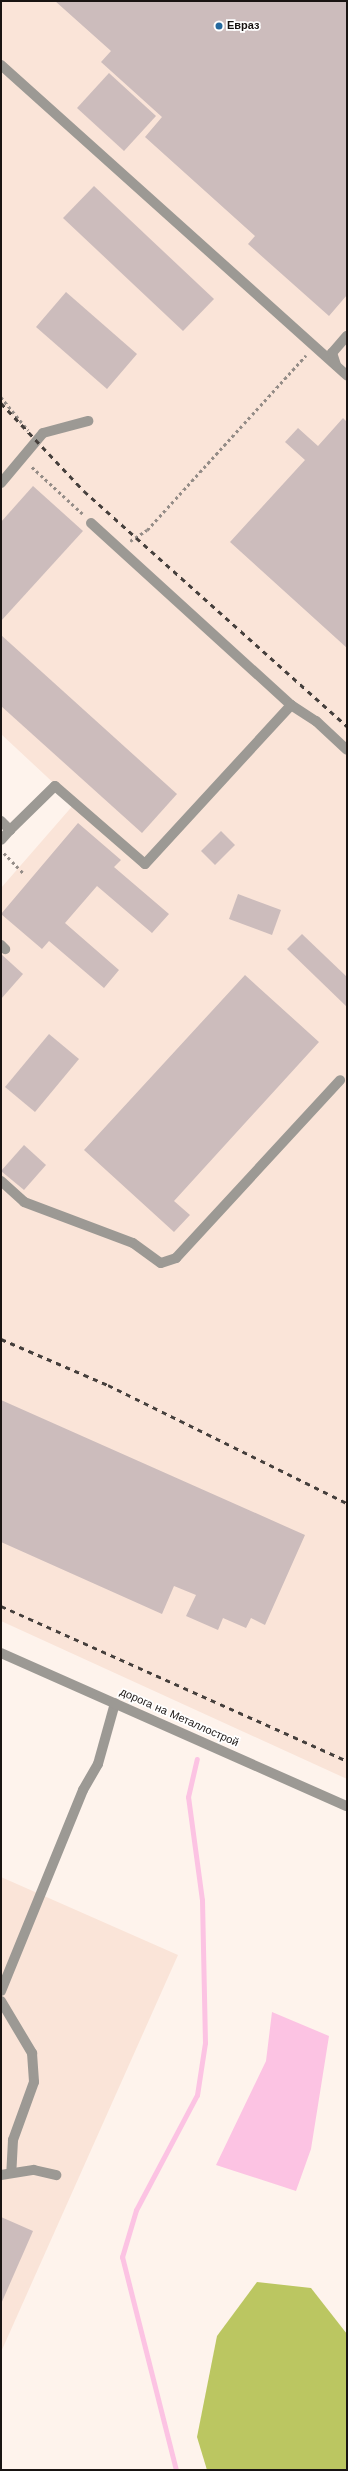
<!DOCTYPE html>
<meta charset="utf-8">
<style>
body{margin:0}
#map{position:relative;width:348px;height:2471px;overflow:hidden;background:#fef3ec;font-family:"Work Sans",sans-serif}
div>[style]{position:absolute}
.built>*{inset:0;background:#fae4d8}
.forest>*{inset:0;background:#bbc661}
.water>*{inset:0;background:#fcc3e3}
.stream>*{height:5px;margin:-2.5px;padding:0 2.5px;transform-origin:2.5px;border-radius:2.5px;background:#fcc3e3}
.building>*{inset:0;background:#ccbcbc}
.path>*{height:2.5px;margin-top:-1.25px;transform-origin:0;background:repeating-linear-gradient(90deg,#948c87 0 3px,transparent 0 6px)}
.service>*{height:10px;margin:-5px;padding:0 5px;transform-origin:5px;border-radius:5px;background:#9c9994}
.minor>*{height:10px;margin:-5px;padding:0 5px;transform-origin:5px;border-radius:5px;background:#9c9994}
.rail>*{height:3px;margin-top:-1.5px;transform-origin:0;background:repeating-linear-gradient(90deg,#453f3c 0 5px,transparent 0 10px)}
.dots>*{width:11px;height:11px;translate:-50% -50%;box-sizing:border-box;border:2px solid #fff;border-radius:50%}
span{translate:-50% -50%;white-space:nowrap;text-align:center;line-height:1.15;-webkit-text-stroke:3.5px #fff;paint-order:stroke}
.poi-label{font-size:11px;color:#191412;font-weight:700}
.left{translate:0 -50%;text-align:left}
.street-label{font-size:11px;color:#191412}
.frame{position:absolute;inset:0;border:2px solid #191412;pointer-events:none}
</style>
<div id="map">
<div class="built">
<i style="clip-path:polygon(1px 1px,347px 1px,347px 1779px,1px 1621px,1px 888px,75px 803px,1px 734px)"></i>
<i style="clip-path:polygon(1px 1877px,178px 1955px,1px 2352px)"></i>
</div>
<div class="forest">
<i style="clip-path:polygon(257px 2282px,311px 2288px,347px 2334px,347px 2470px,207px 2470px,197px 2437px,217px 2336px)"></i>
</div>
<div class="water">
<i style="clip-path:polygon(272px 2012px,329px 2036px,311px 2149px,296px 2191px,216px 2165px,266px 2061px)"></i>
</div>
<div class="stream">
<i style="left:176px;top:2470px;width:220px;rotate:-104.2deg"></i>
<i style="left:122px;top:2257px;width:49px;rotate:-73.4deg"></i>
<i style="left:136px;top:2210px;width:130px;rotate:-62.1deg"></i>
<i style="left:197px;top:2095px;width:53px;rotate:-81.3deg"></i>
<i style="left:205px;top:2043px;width:143px;rotate:-91.2deg"></i>
<i style="left:202px;top:1900px;width:104px;rotate:-97.7deg"></i>
<i style="left:188px;top:1797px;width:39px;rotate:-77deg"></i>
</div>
<div class="building">
<i style="clip-path:polygon(55px 1px,347px 1px,347px 295px,329px 316px,248px 244px,255px 236px,145px 137px,162px 117px,101px 62px,111px 51px)"></i>
<i style="clip-path:polygon(109px 73px,156px 116px,124px 151px,77px 108px)"></i>
<i style="clip-path:polygon(94px 186px,214px 299px,183px 331px,63px 218px)"></i>
<i style="clip-path:polygon(66px 292px,137px 354px,107px 389px,36px 327px)"></i>
<i style="clip-path:polygon(343px 418px,347px 422px,347px 648px,230px 542px,305px 460px,285px 442px,298px 428px,318px 446px)"></i>
<i style="clip-path:polygon(33px 486px,83px 531px,1px 621px,1px 522px)"></i>
<i style="clip-path:polygon(1px 635px,177px 794px,142px 833px,1px 706px)"></i>
<i style="clip-path:polygon(78px 823px,121px 860px,114px 867px,169px 914px,152px 933px,97px 886px,65px 923px,119px 970px,104px 988px,49px 941px,42px 949px,1px 914px)"></i>
<i style="clip-path:polygon(221px 831px,235px 845px,215px 865px,201px 851px)"></i>
<i style="clip-path:polygon(238px 894px,281px 910px,272px 935px,229px 919px)"></i>
<i style="clip-path:polygon(302px 934px,347px 977px,347px 1007px,287px 949px)"></i>
<i style="clip-path:polygon(1px 954px,23px 974px,1px 999px)"></i>
<i style="clip-path:polygon(245px 975px,319px 1042px,174px 1201px,190px 1215px,174px 1232px,84px 1150px)"></i>
<i style="clip-path:polygon(49px 1034px,79px 1059px,35px 1112px,5px 1087px)"></i>
<i style="clip-path:polygon(24px 1145px,46px 1165px,24px 1190px,1px 1171px)"></i>
<i style="clip-path:polygon(1px 1400px,305px 1535px,265px 1625px,251px 1618px,246px 1628px,223px 1618px,218px 1630px,186px 1616px,196px 1595px,174px 1586px,162px 1614px,1px 1542px)"></i>
<i style="clip-path:polygon(1px 2217px,33px 2231px,1px 2304px)"></i>
</div>
<div class="path">
<i style="left:1px;top:397px;width:43px;rotate:50.7deg"></i>
<i style="left:32px;top:467px;width:69px;rotate:42.7deg"></i>
<i style="left:130px;top:541px;width:20px;rotate:-33deg"></i>
<i style="left:147px;top:530px;width:236px;rotate:-47.7deg"></i>
<i style="left:4px;top:853px;width:29px;rotate:46deg"></i>
</div>
<div class="service">
<i style="left:1px;top:65px;width:465px;rotate:41.9deg"></i>
<i style="left:336px;top:365px;width:13px;rotate:-108deg"></i>
<i style="left:332px;top:353px;width:23px;rotate:-49deg"></i>
<i style="left:1px;top:483px;width:65px;rotate:-50deg"></i>
<i style="left:43px;top:433px;width:47px;rotate:-14.9deg"></i>
<i style="left:91px;top:523px;width:270px;rotate:42.3deg"></i>
<i style="left:10px;top:830px;width:63px;rotate:-44.4deg"></i>
<i style="left:55px;top:786px;width:119px;rotate:40.9deg"></i>
<i style="left:145px;top:864px;width:216px;rotate:-47.4deg"></i>
<i style="left:291px;top:705px;width:30px;rotate:33deg"></i>
<i style="left:316px;top:721px;width:42px;rotate:43.1deg"></i>
<i style="left:1px;top:945px;width:6px;rotate:45deg"></i>
<i style="left:1px;top:1181px;width:31px;rotate:42deg"></i>
<i style="left:24px;top:1202px;width:116px;rotate:20.6deg"></i>
<i style="left:133px;top:1243px;width:34px;rotate:36deg"></i>
<i style="left:161px;top:1263px;width:16px;rotate:-18deg"></i>
<i style="left:176px;top:1258px;width:242px;rotate:-47.3deg"></i>
<i style="left:1px;top:1991px;width:217px;rotate:-67.8deg"></i>
<i style="left:83px;top:1790px;width:30px;rotate:-60deg"></i>
<i style="left:98px;top:1764px;width:63px;rotate:-74.4deg"></i>
<i style="left:1px;top:2001px;width:61px;rotate:59.2deg"></i>
<i style="left:32px;top:2053px;width:29px;rotate:86deg"></i>
<i style="left:34px;top:2082px;width:62px;rotate:109.9deg"></i>
<i style="left:13px;top:2140px;width:33px;rotate:93deg"></i>
<i style="left:1px;top:2175px;width:33px;rotate:-9deg"></i>
<i style="left:34px;top:2170px;width:23px;rotate:13deg"></i>
</div>
<div class="minor">
<i style="left:1px;top:821px;width:13px;rotate:45deg"></i>
<i style="left:10px;top:830px;width:13px;rotate:132deg"></i>
<i style="left:1px;top:1653px;width:378px;rotate:23.9deg"></i>
</div>
<div class="rail">
<i style="left:1px;top:403px;width:121px;rotate:46.7deg"></i>
<i style="left:84px;top:491px;width:353px;rotate:41.8deg"></i>
<i style="left:1px;top:1339px;width:116px;rotate:23.3deg"></i>
<i style="left:108px;top:1385px;width:267px;rotate:26.3deg"></i>
<i style="left:1px;top:1606px;width:379px;rotate:24.1deg"></i>
</div>
<div class="dots">
<i style="left:219px;top:26px;background:#25699e"></i>
</div>
<div class="poi-label">
<span class="left" style="left:227px;top:26px">Евраз</span>
</div>
<div class="street-label">
<span style="left:179px;top:1718px;rotate:24deg">дорога на Металлострой</span>
</div>
<div class="frame"></div>
</div>
